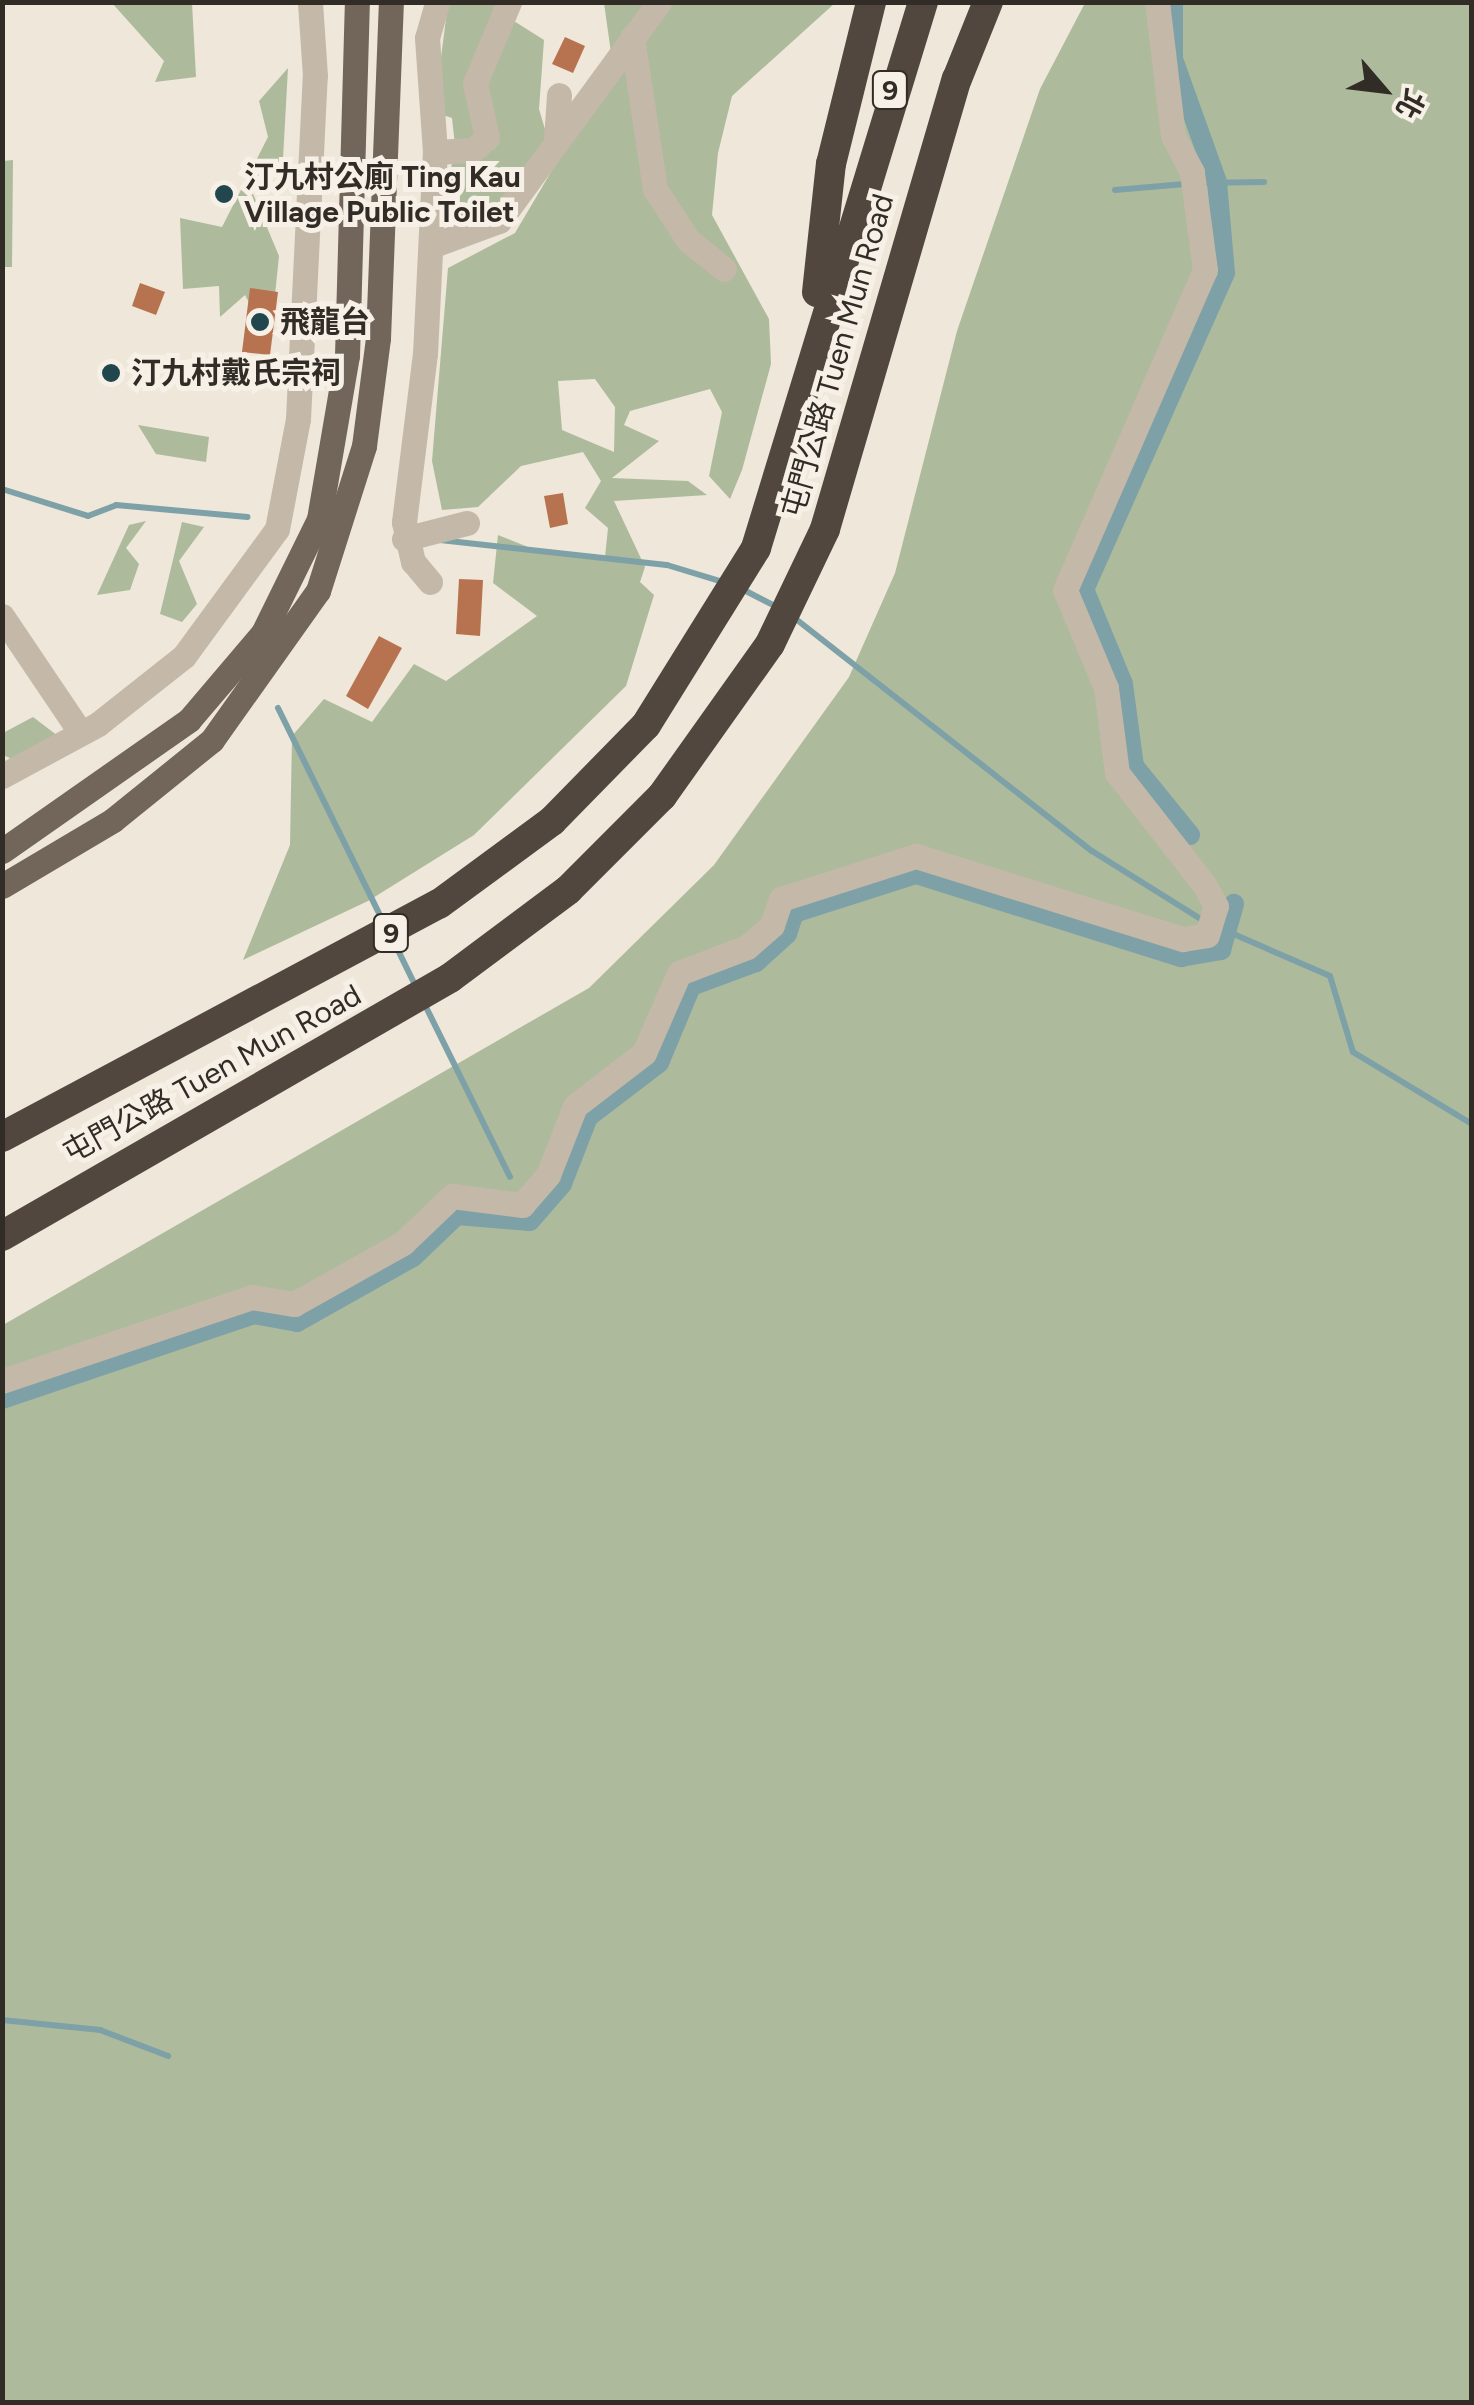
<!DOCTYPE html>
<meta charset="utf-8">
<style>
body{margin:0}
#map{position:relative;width:1474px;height:2405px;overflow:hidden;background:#eee7da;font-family:Figtree,"Noto Sans TC",sans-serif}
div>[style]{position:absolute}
.green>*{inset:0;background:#adbb9c}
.stream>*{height:6px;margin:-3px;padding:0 3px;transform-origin:3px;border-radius:3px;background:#7da1a7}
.canal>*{height:20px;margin:-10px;padding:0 10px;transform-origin:10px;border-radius:10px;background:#7da1a7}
.building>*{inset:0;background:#b7734f}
.minor>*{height:25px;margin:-12.5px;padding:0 12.5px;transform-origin:12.5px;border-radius:12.5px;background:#c4b8a8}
.major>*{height:25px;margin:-12.5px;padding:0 12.5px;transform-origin:12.5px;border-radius:12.5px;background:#72655a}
.highway>*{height:30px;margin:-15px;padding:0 15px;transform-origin:15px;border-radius:15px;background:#52473f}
.dots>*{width:28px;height:28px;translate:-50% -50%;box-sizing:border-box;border:5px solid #f6f0e6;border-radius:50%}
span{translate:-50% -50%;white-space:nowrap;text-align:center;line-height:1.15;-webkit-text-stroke:10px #f6f0e6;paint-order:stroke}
.shield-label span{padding:2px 8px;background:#f6f0e6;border:2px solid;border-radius:8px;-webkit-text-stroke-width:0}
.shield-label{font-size:28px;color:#322c27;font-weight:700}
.poi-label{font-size:30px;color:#322c27;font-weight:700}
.left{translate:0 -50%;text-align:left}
.street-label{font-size:30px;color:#322c27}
.frame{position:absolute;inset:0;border:5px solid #322c27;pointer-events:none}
.north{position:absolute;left:1334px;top:40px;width:100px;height:100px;-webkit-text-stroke:8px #f6f0e6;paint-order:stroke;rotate:118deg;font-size:28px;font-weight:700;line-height:40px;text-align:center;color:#322c27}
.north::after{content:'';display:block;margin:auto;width:35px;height:45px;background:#322c27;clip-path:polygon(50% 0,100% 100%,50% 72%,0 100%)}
</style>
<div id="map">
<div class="green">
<i style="clip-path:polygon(112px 3px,192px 3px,196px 77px,155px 82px,164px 61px)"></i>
<i style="clip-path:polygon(448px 3px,502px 3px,506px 16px,544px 40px,539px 109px,547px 136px,507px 199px,464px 228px,444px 211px,455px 145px,452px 118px,434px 112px)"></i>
<i style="clip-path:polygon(evenodd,604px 3px,835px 3px,732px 96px,718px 153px,712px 215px,769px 319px,771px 364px,742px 470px,730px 499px,709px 476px,722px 412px,710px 389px,630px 411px,624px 425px,659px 441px,612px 478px,688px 481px,707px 495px,614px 501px,645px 567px,640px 582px,654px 595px,626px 686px,474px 835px,368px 901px,243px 960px,290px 845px,292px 736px,324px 699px,372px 722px,414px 664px,446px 681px,537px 616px,493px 583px,498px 535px,543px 553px,605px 557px,608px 528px,585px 508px,601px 481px,583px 452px,521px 466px,478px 507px,442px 510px,432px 461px,448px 268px,515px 233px,613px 67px,604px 3px,595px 379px,615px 407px,614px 452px,562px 430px,558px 381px,595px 379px)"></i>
<i style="clip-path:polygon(1085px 3px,1471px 3px,1471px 2402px,3px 2402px,3px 1325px,589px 988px,714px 865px,849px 677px,895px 573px,957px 331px,1040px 89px)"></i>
<i style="clip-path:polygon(288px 68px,283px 159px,248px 182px,279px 256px,270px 343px,245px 295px,220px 317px,219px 286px,183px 289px,180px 218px,222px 227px,268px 137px,259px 101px)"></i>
<i style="clip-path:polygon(13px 160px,12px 267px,3px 267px,3px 161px)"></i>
<i style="clip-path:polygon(138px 425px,209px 437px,206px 462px,156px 454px)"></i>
<i style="clip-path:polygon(146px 521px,126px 548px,139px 564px,130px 590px,97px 595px,129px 525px)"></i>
<i style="clip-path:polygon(182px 522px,204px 527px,179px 561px,197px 604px,182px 622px,160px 614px)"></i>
<i style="clip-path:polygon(33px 717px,58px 736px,34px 769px,3px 755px,3px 733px)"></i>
</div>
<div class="stream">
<i style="left:1198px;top:183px;width:66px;rotate:-0.9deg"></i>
<i style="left:1115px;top:190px;width:70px;rotate:-4.9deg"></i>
<i style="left:2px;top:489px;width:90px;rotate:17.4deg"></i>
<i style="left:88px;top:516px;width:30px;rotate:-21deg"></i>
<i style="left:116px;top:505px;width:132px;rotate:5.2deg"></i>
<i style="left:440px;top:540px;width:228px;rotate:6.3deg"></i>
<i style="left:667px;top:565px;width:59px;rotate:16.9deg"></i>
<i style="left:740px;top:588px;width:42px;rotate:27.2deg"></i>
<i style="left:792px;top:616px;width:381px;rotate:38.1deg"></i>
<i style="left:1092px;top:851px;width:132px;rotate:32deg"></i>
<i style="left:278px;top:708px;width:242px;rotate:63.8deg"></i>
<i style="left:1215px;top:926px;width:125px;rotate:23.5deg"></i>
<i style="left:1330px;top:976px;width:79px;rotate:73.2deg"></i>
<i style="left:1353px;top:1052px;width:139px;rotate:31.2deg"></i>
<i style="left:393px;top:940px;width:52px;rotate:63.9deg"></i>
<i style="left:424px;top:1003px;width:194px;rotate:63.7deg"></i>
<i style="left:2px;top:2020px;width:99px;rotate:5.8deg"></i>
<i style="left:100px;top:2030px;width:73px;rotate:20.9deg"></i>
</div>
<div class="canal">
<i style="left:1173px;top:2px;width:57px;rotate:90deg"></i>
<i style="left:1173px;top:59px;width:131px;rotate:70.3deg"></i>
<i style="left:1217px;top:182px;width:91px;rotate:85deg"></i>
<i style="left:1225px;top:273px;width:346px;rotate:114deg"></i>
<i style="left:1084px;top:589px;width:103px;rotate:67.7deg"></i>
<i style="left:1123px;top:684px;width:83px;rotate:82.4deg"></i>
<i style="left:1134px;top:766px;width:89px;rotate:50.9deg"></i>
<i style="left:2px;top:1399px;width:266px;rotate:-18.6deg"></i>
<i style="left:254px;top:1314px;width:44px;rotate:10.5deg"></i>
<i style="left:297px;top:1322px;width:133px;rotate:-29.3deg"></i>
<i style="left:413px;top:1257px;width:61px;rotate:-43.7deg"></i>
<i style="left:457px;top:1215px;width:73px;rotate:4.7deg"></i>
<i style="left:530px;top:1221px;width:49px;rotate:-49.1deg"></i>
<i style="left:562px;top:1184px;width:72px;rotate:-68.8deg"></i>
<i style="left:588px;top:1117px;width:89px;rotate:-37.3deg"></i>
<i style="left:659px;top:1063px;width:83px;rotate:-67.4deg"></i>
<i style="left:691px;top:986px;width:69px;rotate:-20.3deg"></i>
<i style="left:756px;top:962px;width:42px;rotate:-42.1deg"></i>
<i style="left:787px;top:934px;width:22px;rotate:-72deg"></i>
<i style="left:794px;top:913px;width:128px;rotate:-17.7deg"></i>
<i style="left:916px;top:874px;width:278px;rotate:17.4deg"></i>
<i style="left:1181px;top:957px;width:41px;rotate:-9.9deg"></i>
<i style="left:1221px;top:950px;width:48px;rotate:-74.2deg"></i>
</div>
<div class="building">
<i style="clip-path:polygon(565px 37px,585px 46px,573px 73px,552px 64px)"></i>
<i style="clip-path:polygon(140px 283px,165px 292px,156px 315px,132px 306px)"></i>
<i style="clip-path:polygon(250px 288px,278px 292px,270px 355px,242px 352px)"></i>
<i style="clip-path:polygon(563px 493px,568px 524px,550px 528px,544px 496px)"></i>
<i style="clip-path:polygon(459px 579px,483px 580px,480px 636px,456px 634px)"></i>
<i style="clip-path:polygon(379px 636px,402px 648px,368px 709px,346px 696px)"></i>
</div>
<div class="minor">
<i style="left:632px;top:37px;width:154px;rotate:81.4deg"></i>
<i style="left:655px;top:189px;width:61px;rotate:57.1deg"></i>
<i style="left:688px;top:240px;width:46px;rotate:38.9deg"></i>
<i style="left:556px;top:140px;width:45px;rotate:-86.2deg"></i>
<i style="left:435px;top:152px;width:38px;rotate:-3deg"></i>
<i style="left:473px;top:150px;width:18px;rotate:-41deg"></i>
<i style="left:487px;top:138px;width:56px;rotate:-102.3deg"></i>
<i style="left:475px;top:83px;width:88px;rotate:-67.2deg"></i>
<i style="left:431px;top:246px;width:72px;rotate:-20.2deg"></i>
<i style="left:499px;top:221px;width:271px;rotate:-53.8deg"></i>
<i style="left:404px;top:539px;width:65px;rotate:-14.3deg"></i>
<i style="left:430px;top:582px;width:26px;rotate:-130deg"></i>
<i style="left:413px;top:562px;width:41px;rotate:-102.7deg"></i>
<i style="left:404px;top:522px;width:169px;rotate:-82.9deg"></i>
<i style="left:425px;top:354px;width:202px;rotate:-87.2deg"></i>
<i style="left:435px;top:152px;width:114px;rotate:-94deg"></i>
<i style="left:427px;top:38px;width:37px;rotate:-74deg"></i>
<i style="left:2px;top:616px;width:141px;rotate:56deg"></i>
<i style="left:2px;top:776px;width:109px;rotate:-28.4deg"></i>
<i style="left:98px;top:724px;width:110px;rotate:-38.3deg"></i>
<i style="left:184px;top:656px;width:157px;rotate:-53.8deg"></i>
<i style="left:277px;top:529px;width:112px;rotate:-79.2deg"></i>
<i style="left:298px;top:419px;width:343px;rotate:-87.2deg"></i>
<i style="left:315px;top:76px;width:74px;rotate:-93.9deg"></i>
<i style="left:2px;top:1381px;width:264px;rotate:-18.6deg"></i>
<i style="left:252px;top:1297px;width:43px;rotate:9.5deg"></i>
<i style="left:294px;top:1304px;width:125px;rotate:-29.2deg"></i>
<i style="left:403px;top:1243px;width:68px;rotate:-43.8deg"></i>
<i style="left:452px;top:1196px;width:71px;rotate:7.3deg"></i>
<i style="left:522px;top:1205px;width:40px;rotate:-49deg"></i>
<i style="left:548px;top:1175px;width:74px;rotate:-68.6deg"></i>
<i style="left:575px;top:1106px;width:87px;rotate:-37.5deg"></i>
<i style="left:644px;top:1053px;width:87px;rotate:-66.4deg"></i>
<i style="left:679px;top:973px;width:73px;rotate:-20.9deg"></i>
<i style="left:747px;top:947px;width:33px;rotate:-41deg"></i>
<i style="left:772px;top:925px;width:28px;rotate:-71deg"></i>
<i style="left:781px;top:899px;width:142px;rotate:-17.7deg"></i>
<i style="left:916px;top:856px;width:280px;rotate:17.3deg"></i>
<i style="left:1183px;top:939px;width:24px;rotate:-9deg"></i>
<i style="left:1207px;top:935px;width:30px;rotate:-73deg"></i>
<i style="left:1216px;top:906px;width:26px;rotate:-119deg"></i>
<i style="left:1203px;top:883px;width:140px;rotate:-128deg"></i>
<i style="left:1117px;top:773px;width:86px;rotate:-97.4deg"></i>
<i style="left:1106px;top:688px;width:106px;rotate:-112.7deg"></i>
<i style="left:1065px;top:590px;width:349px;rotate:-66.4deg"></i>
<i style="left:1205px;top:270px;width:99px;rotate:-97.6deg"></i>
<i style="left:1192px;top:172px;width:41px;rotate:-117.8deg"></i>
<i style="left:1173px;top:136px;width:135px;rotate:-96.8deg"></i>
</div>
<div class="major">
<i style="left:2px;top:851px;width:228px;rotate:-35deg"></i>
<i style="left:189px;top:720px;width:114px;rotate:-49.6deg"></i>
<i style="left:263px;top:633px;width:127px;rotate:-63.8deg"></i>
<i style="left:319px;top:519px;width:165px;rotate:-80.3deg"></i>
<i style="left:347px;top:356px;width:354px;rotate:-88.4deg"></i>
<i style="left:2px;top:886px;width:129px;rotate:-30.7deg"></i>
<i style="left:113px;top:820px;width:127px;rotate:-38.9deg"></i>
<i style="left:212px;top:740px;width:183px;rotate:-54.6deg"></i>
<i style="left:318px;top:591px;width:152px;rotate:-72.4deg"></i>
<i style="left:364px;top:446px;width:109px;rotate:-82.6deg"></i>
<i style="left:378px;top:338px;width:336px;rotate:-87.8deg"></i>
</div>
<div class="highway">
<i style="left:817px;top:292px;width:129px;rotate:-83.8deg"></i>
<i style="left:831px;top:164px;width:167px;rotate:-76.1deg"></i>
<i style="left:2px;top:1137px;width:495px;rotate:-28.1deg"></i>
<i style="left:439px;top:904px;width:140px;rotate:-36.3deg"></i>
<i style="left:552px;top:821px;width:134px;rotate:-45.6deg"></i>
<i style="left:646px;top:725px;width:208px;rotate:-58.1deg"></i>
<i style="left:756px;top:548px;width:571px;rotate:-72.99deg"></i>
<i style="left:2px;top:1236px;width:517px;rotate:-29.94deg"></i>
<i style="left:450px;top:978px;width:147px;rotate:-36.7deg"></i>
<i style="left:568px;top:890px;width:133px;rotate:-45deg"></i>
<i style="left:662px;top:796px;width:186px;rotate:-54.6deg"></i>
<i style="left:770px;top:644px;width:127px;rotate:-64.4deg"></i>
<i style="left:825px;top:529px;width:469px;rotate:-73.7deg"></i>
<i style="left:957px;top:79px;width:83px;rotate:-68.1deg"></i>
</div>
<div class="dots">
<i style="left:224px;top:194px;background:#22464e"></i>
<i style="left:260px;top:322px;background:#22464e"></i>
<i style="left:111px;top:373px;background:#22464e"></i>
</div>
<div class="shield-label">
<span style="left:890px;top:90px">9</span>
<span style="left:391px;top:933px">9</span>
</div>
<div class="poi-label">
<span class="left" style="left:244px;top:194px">汀九村公廁 Ting Kau<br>Village Public Toilet</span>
<span class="left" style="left:280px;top:322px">飛龍台</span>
<span class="left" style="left:131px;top:373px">汀九村戴氏宗祠</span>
</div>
<div class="street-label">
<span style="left:838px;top:356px;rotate:-74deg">屯門公路 Tuen Mun Road</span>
<span style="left:212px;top:1074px;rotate:-29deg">屯門公路 Tuen Mun Road</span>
</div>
<div class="frame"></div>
<div class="north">北</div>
</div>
